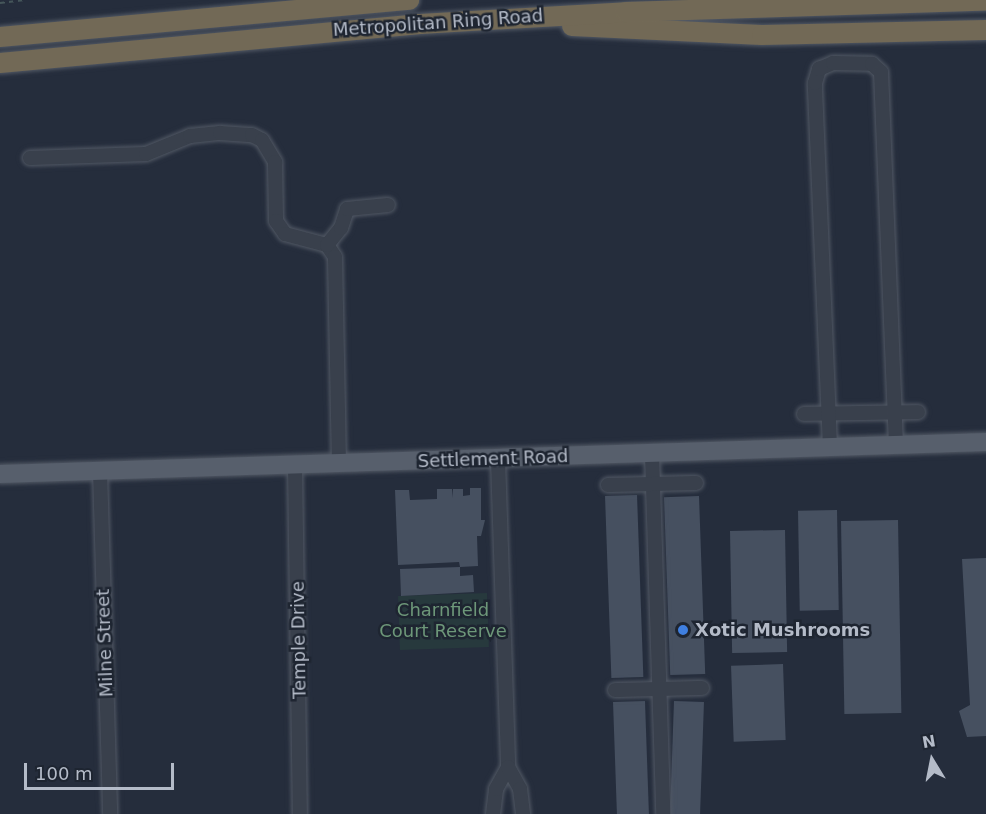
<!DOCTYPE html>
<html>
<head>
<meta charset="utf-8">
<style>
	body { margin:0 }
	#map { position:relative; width:986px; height:814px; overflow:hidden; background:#252d3c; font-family:"DejaVu Sans",sans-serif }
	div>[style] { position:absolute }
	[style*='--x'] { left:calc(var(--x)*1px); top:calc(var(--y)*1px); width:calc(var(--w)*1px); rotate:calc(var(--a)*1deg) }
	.green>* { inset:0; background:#27393d; transform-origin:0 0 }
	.building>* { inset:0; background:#465060; transform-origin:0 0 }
	.path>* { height:1.5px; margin-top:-0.75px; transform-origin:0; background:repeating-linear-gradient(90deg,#45565a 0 4.5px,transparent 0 9px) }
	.roads { filter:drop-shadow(0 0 2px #515864) drop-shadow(0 0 2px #515864) }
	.minor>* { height:14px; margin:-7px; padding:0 7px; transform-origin:7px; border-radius:7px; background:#39404c }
	.major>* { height:18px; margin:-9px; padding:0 9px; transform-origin:9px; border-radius:9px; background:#575f6c }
	.highway>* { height:20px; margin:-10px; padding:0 10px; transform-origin:10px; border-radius:10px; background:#726956 }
	.dots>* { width:16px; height:16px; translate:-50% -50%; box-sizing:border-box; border:3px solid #1e2531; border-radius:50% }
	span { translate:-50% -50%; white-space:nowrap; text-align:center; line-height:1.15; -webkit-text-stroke:5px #1e2531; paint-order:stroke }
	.street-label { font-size:18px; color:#b4bbc8 }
	.park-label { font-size:18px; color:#6d9779 }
	.poi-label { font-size:18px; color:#b4bbc8; font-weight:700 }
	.left { translate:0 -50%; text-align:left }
	.north { position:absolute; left:902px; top:730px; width:60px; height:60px; -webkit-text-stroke:4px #1e2531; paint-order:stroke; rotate:350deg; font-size:16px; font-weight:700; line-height:24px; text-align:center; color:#b4bbc8 }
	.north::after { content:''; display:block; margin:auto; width:21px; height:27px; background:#b4bbc8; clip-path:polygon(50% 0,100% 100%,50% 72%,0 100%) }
	.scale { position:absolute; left:24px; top:763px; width:150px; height:27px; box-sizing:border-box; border:3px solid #b4bbc8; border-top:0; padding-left:8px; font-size:18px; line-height:21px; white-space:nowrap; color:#b4bbc8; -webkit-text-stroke:4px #1e2531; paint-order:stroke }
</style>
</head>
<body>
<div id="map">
	<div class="green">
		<div style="left:487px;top:593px;width:54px;height:89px;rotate:88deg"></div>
	</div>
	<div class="building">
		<div style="clip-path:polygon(470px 488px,481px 488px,481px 520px,485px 520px,481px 536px,477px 536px,478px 566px,460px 567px,459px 562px,398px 565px,395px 490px,409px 490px,410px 500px,437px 499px,437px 489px,452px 489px,452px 498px,453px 489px,463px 489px,463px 496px,470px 495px)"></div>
		<div style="left:637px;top:495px;width:182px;height:32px;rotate:88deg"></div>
		<div style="left:699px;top:496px;width:178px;height:35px;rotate:88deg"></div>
		<div style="left:837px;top:510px;width:100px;height:39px;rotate:89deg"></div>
		<div style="left:898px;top:520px;width:193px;height:57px;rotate:89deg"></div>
		<div style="left:785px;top:530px;width:122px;height:55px;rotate:89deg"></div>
		<div style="clip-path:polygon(986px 558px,986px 736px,967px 737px,959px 711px,970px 705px,962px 559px)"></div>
		<div style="clip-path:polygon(460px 567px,460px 576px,473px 575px,474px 592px,401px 596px,400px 569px)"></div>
		<div style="left:783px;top:664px;width:76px;height:52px;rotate:88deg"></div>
		<div style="left:645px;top:701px;width:113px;height:32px;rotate:88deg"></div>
		<div style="left:674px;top:701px;width:30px;height:113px;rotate:2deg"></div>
	</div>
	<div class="path">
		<div style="--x:0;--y:3;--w:25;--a:-7"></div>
	</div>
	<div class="roads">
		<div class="minor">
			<div style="--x:30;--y:158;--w:116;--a:-2"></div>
			<div style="--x:146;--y:154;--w:48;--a:-22.2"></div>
			<div style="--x:190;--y:136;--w:30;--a:-6"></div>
			<div style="--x:220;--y:133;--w:32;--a:4"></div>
			<div style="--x:252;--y:135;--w:11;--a:27"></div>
			<div style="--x:262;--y:140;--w:26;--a:59"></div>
			<div style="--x:275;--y:162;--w:59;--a:89"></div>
			<div style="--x:276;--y:221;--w:16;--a:55"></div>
			<div style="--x:285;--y:234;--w:43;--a:14.7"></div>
			<div style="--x:327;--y:245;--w:14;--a:56"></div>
			<div style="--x:335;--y:257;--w:207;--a:88.9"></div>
			<div style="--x:327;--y:245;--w:22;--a:-51"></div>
			<div style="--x:341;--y:228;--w:20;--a:-72"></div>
			<div style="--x:347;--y:209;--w:41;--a:-5.6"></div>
			<div style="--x:804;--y:414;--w:114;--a:-1"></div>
			<div style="--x:830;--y:447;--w:364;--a:-92.4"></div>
			<div style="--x:815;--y:83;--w:15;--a:-74"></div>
			<div style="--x:819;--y:69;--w:15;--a:-23"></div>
			<div style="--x:833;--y:63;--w:39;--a:1"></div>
			<div style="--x:872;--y:64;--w:12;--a:42"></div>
			<div style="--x:881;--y:72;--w:373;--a:87.7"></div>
			<div style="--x:652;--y:454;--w:360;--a:88.2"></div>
			<div style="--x:498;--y:460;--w:307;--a:88.1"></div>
			<div style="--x:295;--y:465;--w:349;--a:89.2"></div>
			<div style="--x:100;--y:471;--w:343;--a:88.3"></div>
			<div style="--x:608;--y:485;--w:88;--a:-1.3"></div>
			<div style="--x:615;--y:690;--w:87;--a:-1.3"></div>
			<div style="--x:493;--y:814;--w:25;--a:-83"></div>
			<div style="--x:496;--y:789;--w:25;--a:-61"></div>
			<div style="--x:508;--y:767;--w:25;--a:61"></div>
			<div style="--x:520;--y:789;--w:25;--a:83"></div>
		</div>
		<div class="major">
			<div style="--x:0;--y:474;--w:987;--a:-1.86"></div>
		</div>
		<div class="highway">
			<div style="--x:572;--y:26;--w:190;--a:2.7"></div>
			<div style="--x:762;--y:35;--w:224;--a:-1.3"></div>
			<div style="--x:0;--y:37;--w:411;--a:-5.2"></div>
			<div style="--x:0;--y:63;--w:422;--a:-5.3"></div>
			<div style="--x:420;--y:24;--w:206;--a:-3.3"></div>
			<div style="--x:626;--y:12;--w:360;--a:-1.8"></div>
		</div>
	</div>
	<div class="dots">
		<div style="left:683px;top:630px;background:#3f7fe0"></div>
	</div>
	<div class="street-label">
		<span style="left:438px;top:23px;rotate:-4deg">Metropolitan Ring Road</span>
		<span style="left:493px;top:459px;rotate:-2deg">Settlement Road</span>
		<span style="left:299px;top:640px;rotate:-91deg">Temple Drive</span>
		<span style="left:105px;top:643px;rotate:-92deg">Milne Street</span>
	</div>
	<div class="park-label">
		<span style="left:443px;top:621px">Charnfield<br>Court Reserve</span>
	</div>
	<div class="poi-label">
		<span class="left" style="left:695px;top:630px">Xotic Mushrooms</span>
	</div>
	<div class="north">N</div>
	<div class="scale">100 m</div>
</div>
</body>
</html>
